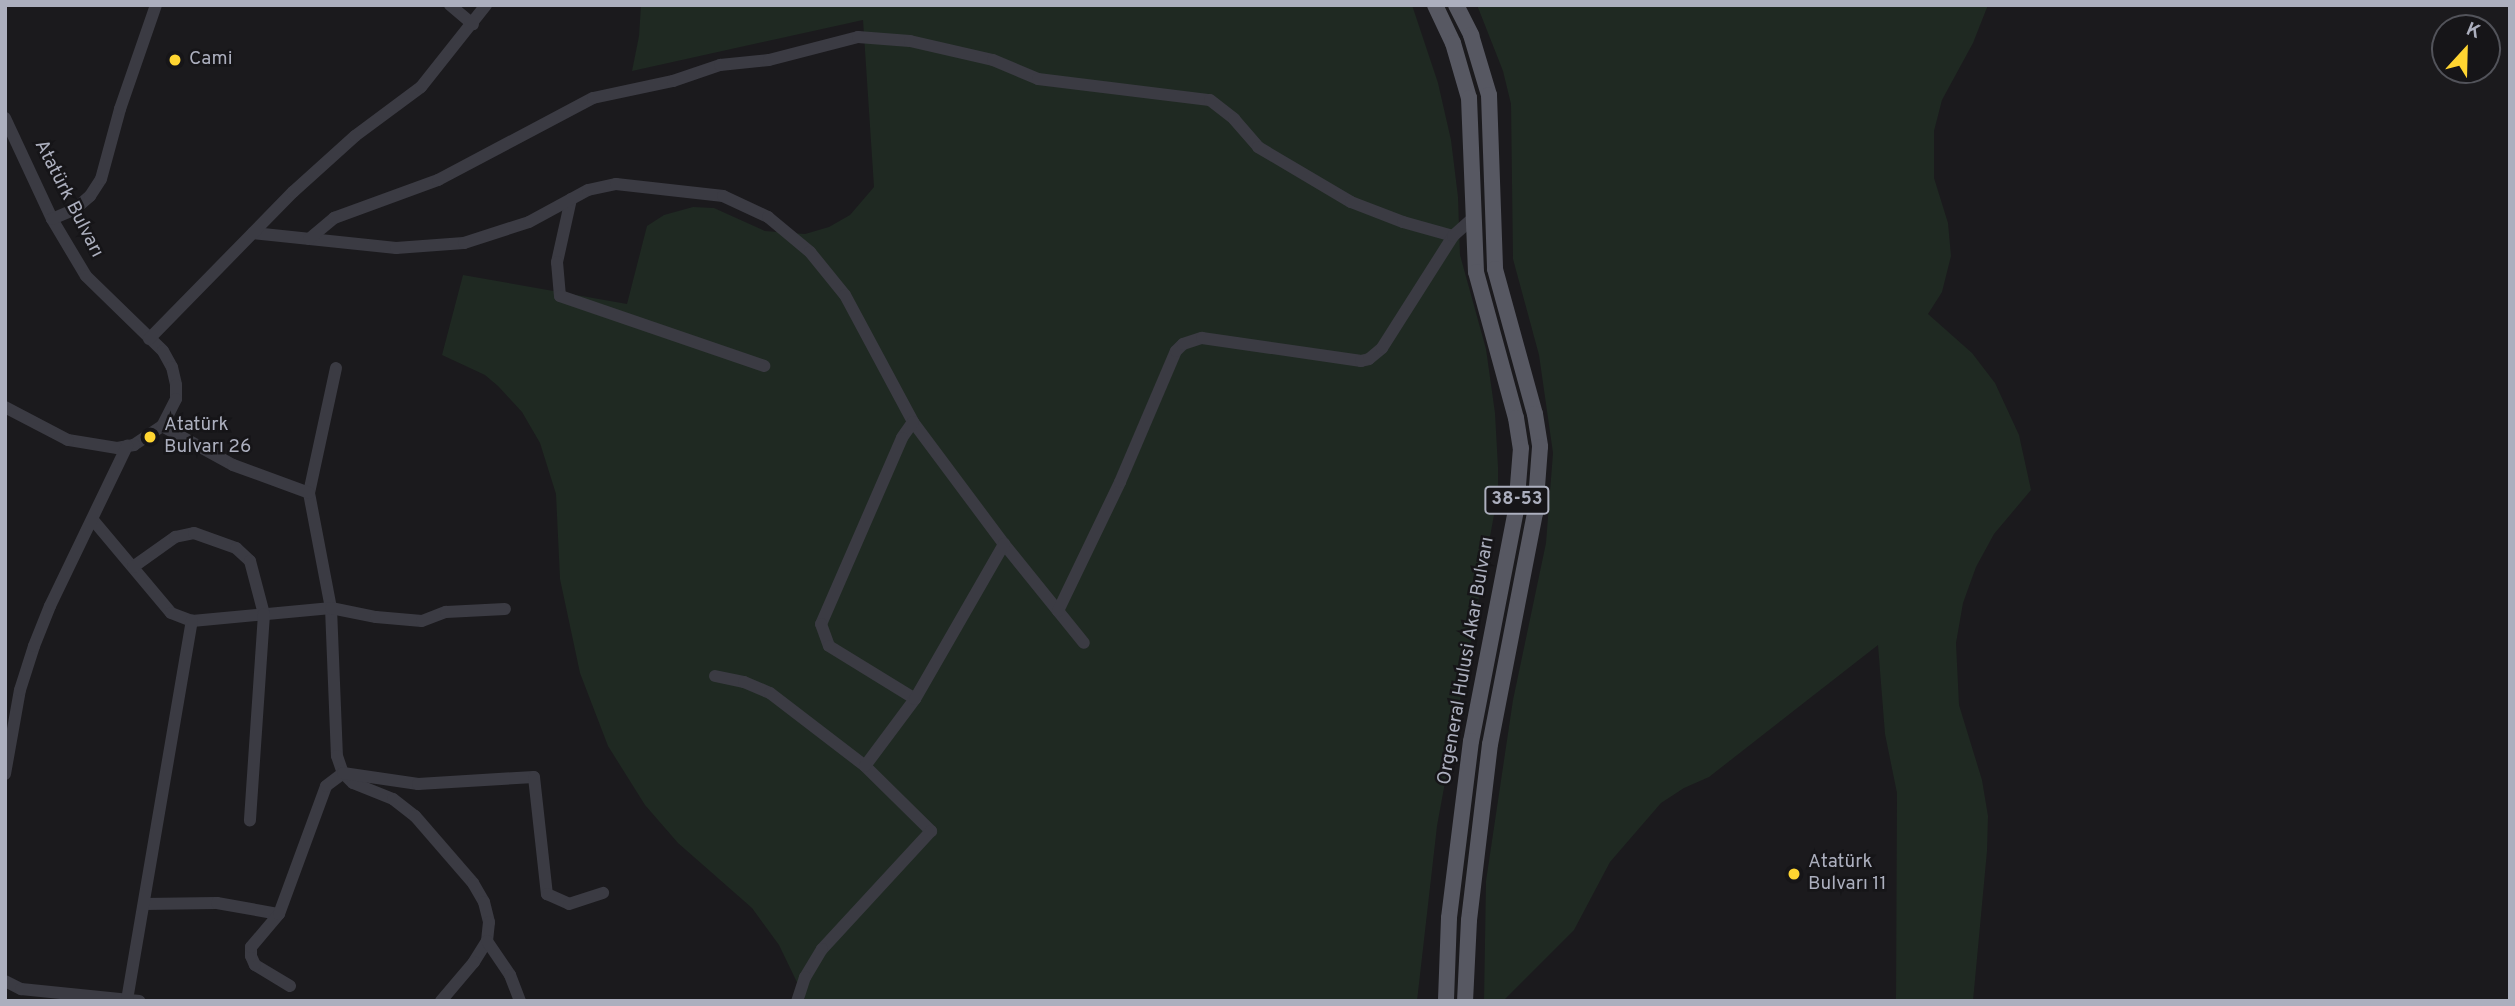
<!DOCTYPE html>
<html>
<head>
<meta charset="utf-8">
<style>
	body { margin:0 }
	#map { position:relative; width:2515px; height:1006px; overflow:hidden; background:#1b1a1d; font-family:Overpass,sans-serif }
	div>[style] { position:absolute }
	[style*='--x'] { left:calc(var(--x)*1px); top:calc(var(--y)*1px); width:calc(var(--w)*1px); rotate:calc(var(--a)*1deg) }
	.green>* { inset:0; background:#1f2922 }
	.minor>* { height:12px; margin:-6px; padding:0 6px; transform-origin:6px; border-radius:6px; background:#3b3b43 }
	.major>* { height:16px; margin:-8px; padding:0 8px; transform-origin:8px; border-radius:8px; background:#575862 }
	.dots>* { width:19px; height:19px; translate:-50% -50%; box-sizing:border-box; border:4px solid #161518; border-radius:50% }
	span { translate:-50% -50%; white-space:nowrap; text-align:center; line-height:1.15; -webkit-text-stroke:5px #161518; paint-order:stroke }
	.shield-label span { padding:2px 5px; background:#161518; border:2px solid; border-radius:5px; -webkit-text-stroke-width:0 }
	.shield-label { font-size:18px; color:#acafbe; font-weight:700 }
	.poi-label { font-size:19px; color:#acafbe }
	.left { translate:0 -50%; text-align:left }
	.street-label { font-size:19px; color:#acafbe }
	.frame { position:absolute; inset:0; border:7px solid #acafbe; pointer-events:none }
	.north { position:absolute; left:2431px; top:14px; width:70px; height:70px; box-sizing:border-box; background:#161518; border:2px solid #52535a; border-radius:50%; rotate:22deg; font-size:19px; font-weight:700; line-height:28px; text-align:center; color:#acafbe }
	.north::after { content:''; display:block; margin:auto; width:24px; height:32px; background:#ffd531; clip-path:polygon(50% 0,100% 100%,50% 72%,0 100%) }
</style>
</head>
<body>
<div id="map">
	<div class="green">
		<div style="clip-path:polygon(641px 5px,1412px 5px,1438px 83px,1451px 140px,1458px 197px,1460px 255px,1486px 349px,1495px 413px,1498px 467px,1498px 493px,1437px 826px,1417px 1001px,806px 1001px,779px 945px,752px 908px,678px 843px,645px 805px,608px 746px,580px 673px,560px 579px,556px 494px,540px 443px,522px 412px,498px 386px,485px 375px,442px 355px,463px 275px,627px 304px,647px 226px,664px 215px,693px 207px,714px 208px,765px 231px,805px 234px,829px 227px,850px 215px,874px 187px,863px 20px,632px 71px,639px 36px)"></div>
		<div style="clip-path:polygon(1477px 5px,1988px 5px,1973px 43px,1942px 100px,1934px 131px,1934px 178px,1948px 223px,1951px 256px,1942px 292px,1928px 314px,1972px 353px,1995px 383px,2019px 435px,2031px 490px,1994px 534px,1976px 567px,1963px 603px,1956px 643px,1959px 705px,1982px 780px,1988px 816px,1987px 851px,1973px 1001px,1896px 1001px,1897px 793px,1885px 734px,1878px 645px,1709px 777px,1684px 788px,1661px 803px,1610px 862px,1574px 930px,1503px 1001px,1484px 1001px,1486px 881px,1513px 700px,1546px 543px,1553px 453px,1539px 355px,1513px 259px,1511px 104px,1503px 71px)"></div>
	</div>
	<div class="minor">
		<div style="--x:450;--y:5;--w:30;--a:40"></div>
		<div style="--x:5;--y:118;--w:111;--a:65"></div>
		<div style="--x:52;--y:219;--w:66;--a:59.2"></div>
		<div style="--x:86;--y:276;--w:107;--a:44.2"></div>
		<div style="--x:163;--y:351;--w:18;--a:61"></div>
		<div style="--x:172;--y:367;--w:18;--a:77"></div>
		<div style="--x:176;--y:385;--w:14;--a:90"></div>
		<div style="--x:176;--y:399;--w:30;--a:117"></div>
		<div style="--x:162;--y:426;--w:34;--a:146"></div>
		<div style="--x:134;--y:445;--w:17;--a:170"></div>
		<div style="--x:117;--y:448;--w:50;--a:-170.7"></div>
		<div style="--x:68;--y:440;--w:71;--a:-152.4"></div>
		<div style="--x:571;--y:199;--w:65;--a:102.5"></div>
		<div style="--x:557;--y:262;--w:34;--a:85"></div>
		<div style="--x:560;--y:296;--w:216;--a:18.9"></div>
		<div style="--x:52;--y:219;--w:25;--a:-23"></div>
		<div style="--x:75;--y:209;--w:20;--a:-41"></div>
		<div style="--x:90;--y:196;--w:20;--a:-57"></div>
		<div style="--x:101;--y:179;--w:73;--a:-74.8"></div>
		<div style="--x:120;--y:109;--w:110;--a:-70.9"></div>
		<div style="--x:253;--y:233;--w:144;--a:6"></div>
		<div style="--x:396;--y:248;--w:68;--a:-4.2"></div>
		<div style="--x:464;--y:243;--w:68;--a:-17.9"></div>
		<div style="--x:529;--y:222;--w:67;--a:-28.5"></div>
		<div style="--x:588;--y:190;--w:29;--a:-12"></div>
		<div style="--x:616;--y:184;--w:108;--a:6.4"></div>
		<div style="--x:723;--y:196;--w:50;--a:25"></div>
		<div style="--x:768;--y:217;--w:55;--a:39.8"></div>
		<div style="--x:810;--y:252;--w:55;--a:50.9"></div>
		<div style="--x:845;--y:295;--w:144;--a:61.8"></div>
		<div style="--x:913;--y:422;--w:152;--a:53.3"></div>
		<div style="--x:1004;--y:544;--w:127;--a:51.1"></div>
		<div style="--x:309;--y:239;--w:33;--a:-40"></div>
		<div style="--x:334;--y:218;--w:111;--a:-20.1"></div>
		<div style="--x:438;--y:180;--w:175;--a:-27.9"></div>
		<div style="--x:593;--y:98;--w:82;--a:-12"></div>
		<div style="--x:673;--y:81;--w:50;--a:-18.8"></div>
		<div style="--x:720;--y:65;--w:49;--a:-5.8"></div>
		<div style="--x:769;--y:60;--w:92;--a:-14.5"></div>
		<div style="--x:858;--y:37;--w:52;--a:4.4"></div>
		<div style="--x:910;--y:41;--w:85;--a:12.9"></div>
		<div style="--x:993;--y:60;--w:49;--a:22.9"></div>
		<div style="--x:1038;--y:79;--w:173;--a:7"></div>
		<div style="--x:1210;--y:100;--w:31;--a:38"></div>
		<div style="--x:1234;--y:119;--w:37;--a:49"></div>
		<div style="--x:1258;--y:147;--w:108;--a:30.6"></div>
		<div style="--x:1351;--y:202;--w:56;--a:21"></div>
		<div style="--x:1403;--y:222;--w:52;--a:15.6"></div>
		<div style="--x:149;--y:339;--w:206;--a:-45.6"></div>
		<div style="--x:293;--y:192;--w:84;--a:-42.1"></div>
		<div style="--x:355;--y:136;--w:82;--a:-36.6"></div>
		<div style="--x:421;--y:87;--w:105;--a:-51.6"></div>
		<div style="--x:336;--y:368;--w:128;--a:102.2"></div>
		<div style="--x:309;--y:493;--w:117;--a:79.2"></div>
		<div style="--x:331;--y:608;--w:148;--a:87.7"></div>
		<div style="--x:337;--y:756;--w:18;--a:71"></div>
		<div style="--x:343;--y:773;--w:14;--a:45"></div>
		<div style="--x:353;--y:783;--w:43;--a:21.8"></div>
		<div style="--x:393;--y:799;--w:28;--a:38"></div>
		<div style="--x:415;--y:816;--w:89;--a:49.1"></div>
		<div style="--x:473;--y:883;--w:22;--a:60"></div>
		<div style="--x:484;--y:902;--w:21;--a:76"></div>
		<div style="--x:489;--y:922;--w:19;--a:96"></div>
		<div style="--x:487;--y:941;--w:25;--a:122"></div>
		<div style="--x:474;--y:962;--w:51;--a:130.2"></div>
		<div style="--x:913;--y:422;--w:19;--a:125"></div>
		<div style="--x:902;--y:438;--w:203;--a:113.5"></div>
		<div style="--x:821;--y:624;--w:23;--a:70"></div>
		<div style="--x:829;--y:646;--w:101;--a:31.6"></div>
		<div style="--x:162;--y:426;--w:81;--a:28.8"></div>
		<div style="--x:233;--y:465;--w:81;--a:20.2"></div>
		<div style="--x:93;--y:520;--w:121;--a:50"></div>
		<div style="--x:171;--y:613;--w:22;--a:21"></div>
		<div style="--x:192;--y:621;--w:140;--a:-5.3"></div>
		<div style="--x:331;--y:608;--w:46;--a:11.3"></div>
		<div style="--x:376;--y:617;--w:46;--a:5"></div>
		<div style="--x:422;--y:621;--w:26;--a:-21"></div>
		<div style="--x:446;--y:612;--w:59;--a:-2.9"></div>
		<div style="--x:133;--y:567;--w:52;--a:-35.5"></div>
		<div style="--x:175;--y:537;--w:19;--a:-12"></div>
		<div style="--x:194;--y:533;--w:45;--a:19.7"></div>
		<div style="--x:236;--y:548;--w:19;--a:43"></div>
		<div style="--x:250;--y:561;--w:55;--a:75.2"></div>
		<div style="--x:264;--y:614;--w:207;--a:93.9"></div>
		<div style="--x:1058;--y:611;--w:143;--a:-64.3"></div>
		<div style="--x:1120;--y:482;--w:142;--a:-66.9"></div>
		<div style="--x:1176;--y:351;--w:10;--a:-45"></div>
		<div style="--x:1183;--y:344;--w:20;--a:-18"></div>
		<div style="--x:1202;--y:338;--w:161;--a:8.2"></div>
		<div style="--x:1361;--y:361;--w:8;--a:-14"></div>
		<div style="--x:1369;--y:359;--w:17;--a:-40"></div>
		<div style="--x:1382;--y:348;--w:133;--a:-57.6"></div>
		<div style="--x:1453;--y:236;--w:27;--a:-42"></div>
		<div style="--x:715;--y:676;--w:30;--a:12"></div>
		<div style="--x:744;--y:682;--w:28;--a:23"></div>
		<div style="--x:770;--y:693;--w:120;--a:37.5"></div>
		<div style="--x:865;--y:766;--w:93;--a:44.6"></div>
		<div style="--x:931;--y:831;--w:161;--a:132.7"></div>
		<div style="--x:822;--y:949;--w:33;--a:121"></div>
		<div style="--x:805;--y:977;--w:25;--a:108"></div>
		<div style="--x:865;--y:766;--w:84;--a:-53.3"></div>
		<div style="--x:915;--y:699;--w:179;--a:-60.1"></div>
		<div style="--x:5;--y:774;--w:85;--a:-79.9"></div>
		<div style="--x:20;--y:690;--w:46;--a:-72.3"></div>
		<div style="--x:34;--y:646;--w:43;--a:-68.2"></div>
		<div style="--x:50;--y:606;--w:178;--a:-64.3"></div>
		<div style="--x:144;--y:904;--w:73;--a:-0.8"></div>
		<div style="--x:217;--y:903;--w:63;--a:10.1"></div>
		<div style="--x:487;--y:941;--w:41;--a:55.9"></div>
		<div style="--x:510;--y:975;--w:28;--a:69"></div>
		<div style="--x:5;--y:981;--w:18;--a:27"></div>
		<div style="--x:21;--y:989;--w:119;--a:5.8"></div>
		<div style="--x:290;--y:986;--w:41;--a:-149"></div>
		<div style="--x:255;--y:965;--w:10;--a:-114"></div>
		<div style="--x:251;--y:956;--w:9;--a:-90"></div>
		<div style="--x:251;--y:947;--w:43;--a:-49.7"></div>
		<div style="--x:279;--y:914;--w:136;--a:-69.8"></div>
		<div style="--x:326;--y:786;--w:21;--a:-37"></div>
		<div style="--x:343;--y:773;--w:76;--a:8.3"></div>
		<div style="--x:418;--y:784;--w:116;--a:-3.5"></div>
		<div style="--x:534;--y:777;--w:118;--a:83.7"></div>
		<div style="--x:547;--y:894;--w:24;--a:24"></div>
		<div style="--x:569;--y:904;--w:36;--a:-18"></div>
		<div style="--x:127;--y:1000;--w:385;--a:-80.3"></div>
	</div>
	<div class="major">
		<div style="--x:1435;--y:5;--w:42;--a:64.7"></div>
		<div style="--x:1453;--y:43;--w:57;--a:73.8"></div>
		<div style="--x:1469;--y:98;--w:174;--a:87.7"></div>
		<div style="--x:1476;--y:272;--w:151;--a:74.7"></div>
		<div style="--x:1516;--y:418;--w:30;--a:81"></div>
		<div style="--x:1521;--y:448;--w:62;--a:94.6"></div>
		<div style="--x:1516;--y:510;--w:235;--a:101"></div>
		<div style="--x:1471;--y:741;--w:178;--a:97.1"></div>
		<div style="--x:1449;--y:918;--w:83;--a:92.1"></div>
		<div style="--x:1456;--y:5;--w:34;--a:63"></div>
		<div style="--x:1471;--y:35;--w:63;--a:73.3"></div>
		<div style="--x:1489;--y:95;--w:174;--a:88"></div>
		<div style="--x:1495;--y:269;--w:150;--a:74.6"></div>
		<div style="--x:1535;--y:414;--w:33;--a:81"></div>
		<div style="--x:1540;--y:447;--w:66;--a:94.3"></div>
		<div style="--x:1535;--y:513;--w:235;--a:101"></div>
		<div style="--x:1490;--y:744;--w:177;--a:96.8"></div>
		<div style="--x:1469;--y:920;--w:81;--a:92.8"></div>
	</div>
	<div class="dots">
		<div style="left:175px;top:60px;background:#ffd531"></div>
		<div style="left:150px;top:437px;background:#ffd531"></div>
		<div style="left:1794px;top:874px;background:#ffd531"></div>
	</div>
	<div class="shield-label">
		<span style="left:1517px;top:500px">38-53</span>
	</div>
	<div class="poi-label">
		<span class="left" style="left:189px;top:60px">Cami</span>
		<span class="left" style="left:164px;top:437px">Atatürk<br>Bulvarı 26</span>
		<span class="left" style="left:1808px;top:874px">Atatürk<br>Bulvarı 11</span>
	</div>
	<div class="street-label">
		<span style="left:68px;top:199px;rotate:63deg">Atatürk Bulvarı</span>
		<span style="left:1467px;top:661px;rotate:-80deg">Orgeneral Hulusi Akar Bulvarı</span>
	</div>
	<div class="frame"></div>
	<div class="north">K</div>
</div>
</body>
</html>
